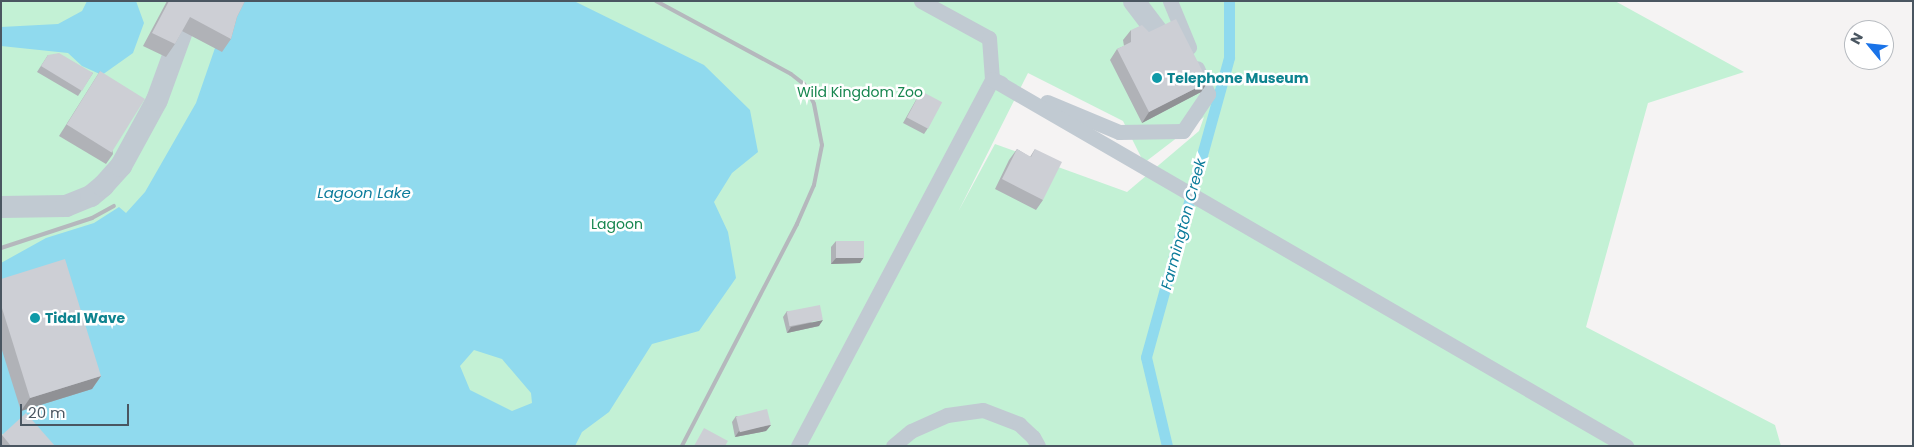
<!DOCTYPE html>
<html>
<head>
<meta charset="utf-8">
<style>
	body { margin:0 }
	#map { position:relative; width:1914px; height:447px; overflow:hidden; background:#f5f3f3; font-family:Poppins,sans-serif }
	div>[style] { position:absolute }
	[style*='--x'] { left:calc(var(--x)*1px); top:calc(var(--y)*1px); width:calc(var(--w)*1px); rotate:calc(var(--a)*1deg) }
	.green>* { inset:0; background:#c3f1d5 }
	.water>* { inset:0; background:#90daee }
	.stream>* { height:11px; margin:-5.5px; padding:0 5.5px; transform-origin:5.5px; border-radius:5.5px; background:#90daee }
	.service>* { height:15px; margin:-7.5px; padding:0 7.5px; transform-origin:7.5px; border-radius:7.5px; background:#c1cad2 }
	.pedestrian>* { height:22px; margin:-11px; padding:0 11px; transform-origin:11px; border-radius:11px; background:#c1cad2 }
	.rail>* { height:4px; margin:-2px; padding:0 2px; transform-origin:2px; border-radius:2px; background:#b5b8bd }
	.wall>* { inset:0; background:#b0b2b7 }
	.shaded-wall>* { inset:0; background:#909195 }
	.building>* { inset:0; background:#cdcfd5; transform-origin:0 0 }
	.dots>* { width:14px; height:14px; translate:-50% -50%; box-sizing:border-box; border:2px solid #fff; border-radius:50% }
	span { translate:-50% -50%; white-space:nowrap; text-align:center; line-height:1.15; -webkit-text-stroke:5px #fff; paint-order:stroke }
	.culture-label { font-size:14px; color:#0d838f; font-weight:700 }
	.left { translate:0 -50%; text-align:left }
	.park-label { font-size:14px; color:#17864f }
	.water-label { font-size:15px; color:#0c7c9b; font-style:italic }
	.frame { position:absolute; inset:0; border:2px solid #4a5661; pointer-events:none }
	.north { position:absolute; left:1844px; top:20px; width:50px; height:50px; box-sizing:border-box; background:#fff; border:1px solid #b7bbc0; border-radius:50%; rotate:298deg; font-size:14px; font-weight:700; line-height:20px; text-align:center; color:#4a5661 }
	.north::after { content:''; display:block; margin:auto; width:18px; height:22px; background:#1a73e8; clip-path:polygon(50% 0,100% 100%,50% 72%,0 100%) }
	.scale { position:absolute; left:20px; top:404px; width:109px; height:22px; box-sizing:border-box; border:2px solid #4a5661; border-top:0; padding-left:6px; font-size:15px; line-height:18px; white-space:nowrap; color:#4a5661; -webkit-text-stroke:4px #fff; paint-order:stroke }
</style>
</head>
<body>
<div id="map">
	<div class="green">
		<div style="clip-path:polygon(evenodd,1px 1px,1615px 1px,1744px 72px,1648px 103px,1586px 327px,1775px 425px,1781px 446px,1px 446px,1px 1px,1028px 73px,1123px 121px,1144px 163px,1204px 117px,1199px 131px,1127px 192px,995px 144px,958px 212px,1028px 73px)"></div>
	</div>
	<div class="water">
		<div style="clip-path:polygon(87px 1px,136px 1px,144px 23px,133px 53px,102px 75px,82px 66px,68px 53px,1px 46px,1px 27px,58px 24px,82px 11px)"></div>
		<div style="clip-path:polygon(evenodd,243px 1px,574px 1px,704px 65px,750px 110px,758px 152px,732px 173px,714px 202px,728px 232px,736px 278px,699px 331px,652px 344px,609px 412px,582px 432px,575px 446px,39px 446px,5px 436px,1px 433px,1px 263px,46px 238px,94px 223px,119px 207px,126px 213px,145px 192px,196px 103px,215px 48px,243px 1px,474px 350px,502px 359px,531px 393px,532px 403px,512px 411px,470px 390px,460px 366px,474px 350px)"></div>
	</div>
	<div class="stream">
		<div style="--x:1167;--y:446;--w:91;--a:-103.3"></div>
		<div style="--x:1146;--y:357;--w:311;--a:-74.5"></div>
		<div style="--x:1229;--y:57;--w:56;--a:-90"></div>
	</div>
	<div class="service">
		<div style="--x:921;--y:1;--w:77;--a:28.6"></div>
		<div style="--x:989;--y:38;--w:41;--a:85.8"></div>
		<div style="--x:992;--y:79;--w:10;--a:24"></div>
		<div style="--x:1170;--y:1;--w:50;--a:67.6"></div>
		<div style="--x:1047;--y:102;--w:78;--a:22.6"></div>
		<div style="--x:1119;--y:132;--w:64;--a:-0.9"></div>
		<div style="--x:1183;--y:131;--w:45;--a:-56"></div>
		<div style="--x:1208;--y:94;--w:28;--a:-113"></div>
		<div style="--x:798;--y:446;--w:415;--a:-62.1"></div>
		<div style="--x:992;--y:79;--w:733;--a:30.07"></div>
		<div style="--x:893;--y:446;--w:23;--a:-40"></div>
		<div style="--x:911;--y:431;--w:39;--a:-24"></div>
		<div style="--x:947;--y:415;--w:36;--a:-8"></div>
		<div style="--x:983;--y:410;--w:39;--a:21"></div>
		<div style="--x:1019;--y:424;--w:19;--a:43"></div>
		<div style="--x:1033;--y:437;--w:10;--a:61"></div>
	</div>
	<div class="pedestrian">
		<div style="--x:1134;--y:1;--w:41;--a:52.9"></div>
		<div style="--x:1;--y:207;--w:65;--a:-0.9"></div>
		<div style="--x:66;--y:206;--w:27;--a:-22"></div>
		<div style="--x:91;--y:196;--w:16;--a:-40"></div>
		<div style="--x:103;--y:186;--w:27;--a:-48"></div>
		<div style="--x:121;--y:166;--w:75;--a:-61.4"></div>
		<div style="--x:157;--y:100;--w:105;--a:-70"></div>
	</div>
	<div class="rail">
		<div style="--x:656;--y:1;--w:153;--a:28.4"></div>
		<div style="--x:791;--y:74;--w:16;--a:38"></div>
		<div style="--x:804;--y:84;--w:22;--a:63"></div>
		<div style="--x:814;--y:104;--w:42;--a:79"></div>
		<div style="--x:822;--y:145;--w:41;--a:101.3"></div>
		<div style="--x:814;--y:185;--w:43;--a:113.6"></div>
		<div style="--x:797;--y:224;--w:250;--a:117.4"></div>
		<div style="--x:1;--y:248;--w:96;--a:-18.2"></div>
		<div style="--x:92;--y:218;--w:25;--a:-29"></div>
	</div>
	<div class="wall">
		<div style="clip-path:polygon(167px 1px,245px 1px,237px 17px,231px 39px,222px 52px,182px 31px,175px 44px,166px 57px,143px 46px)"></div>
		<div style="clip-path:polygon(1131px 30px,1149px 32px,1208px 82px,1201px 92px,1142px 123px,1110px 60px,1117px 49px,1124px 46px,1123px 40px)"></div>
		<div style="clip-path:polygon(48px 55px,93px 73px,78px 96px,37px 72px)"></div>
		<div style="clip-path:polygon(100px 71px,113px 154px,106px 164px,59px 136px)"></div>
		<div style="clip-path:polygon(921px 91px,928px 128px,924px 134px,903px 123px)"></div>
		<div style="clip-path:polygon(1017px 149px,1030px 157px,1035px 149px,1043px 200px,1036px 210px,995px 189px,1009px 160px)"></div>
		<div style="clip-path:polygon(836px 241px,864px 257px,860px 263px,831px 264px,831px 247px)"></div>
		<div style="clip-path:polygon(1px 279px,101px 376px,92px 389px,21px 411px,1px 347px)"></div>
		<div style="clip-path:polygon(787px 311px,819px 326px,787px 333px,783px 317px)"></div>
		<div style="clip-path:polygon(736px 416px,771px 425px,766px 431px,735px 437px,732px 422px)"></div>
		<div style="clip-path:polygon(2px 435px,55px 446px,1px 446px)"></div>
	</div>
	<div class="shaded-wall">
		<div style="clip-path:polygon(1208px 82px,1201px 92px,1142px 123px,1149px 112px)"></div>
		<div style="clip-path:polygon(864px 257px,860px 263px,831px 264px,836px 258px)"></div>
		<div style="clip-path:polygon(823px 320px,819px 326px,787px 333px,791px 327px)"></div>
		<div style="clip-path:polygon(101px 376px,92px 389px,21px 411px,30px 398px)"></div>
		<div style="clip-path:polygon(771px 425px,766px 431px,735px 437px,739px 431px)"></div>
	</div>
	<div class="building">
		<div style="clip-path:polygon(169px 1px,245px 1px,237px 17px,231px 39px,190px 17px,175px 44px,152px 33px)"></div>
		<div style="clip-path:polygon(1176px 19px,1208px 82px,1149px 112px,1117px 49px,1131px 42px,1131px 30px,1142px 25px,1149px 32px)"></div>
		<div style="clip-path:polygon(59px 53px,93px 73px,82px 91px,41px 66px,48px 55px)"></div>
		<div style="left:100px;top:71px;width:53px;height:63px;rotate:32deg"></div>
		<div style="left:921px;top:91px;width:24px;height:30px;rotate:28deg"></div>
		<div style="clip-path:polygon(1017px 149px,1031px 157px,1035px 149px,1062px 162px,1043px 200px,1002px 179px)"></div>
		<div style="left:836px;top:241px;width:28px;height:17px"></div>
		<div style="clip-path:polygon(65px 259px,101px 376px,30px 398px,1px 305px,1px 279px)"></div>
		<div style="left:820px;top:305px;width:15px;height:34px;rotate:79deg"></div>
		<div style="left:767px;top:409px;width:16px;height:32px;rotate:76deg"></div>
		<div style="clip-path:polygon(26px 413px,55px 446px,11px 446px,2px 435px)"></div>
		<div style="clip-path:polygon(704px 428px,728px 441px,725px 446px,694px 446px)"></div>
	</div>
	<div class="dots">
		<div style="left:1157px;top:78px;background:#0f9aa8"></div>
		<div style="left:35px;top:318px;background:#0f9aa8"></div>
	</div>
	<div class="culture-label">
		<span class="left" style="left:1167px;top:78px">Telephone Museum</span>
		<span class="left" style="left:45px;top:318px">Tidal Wave</span>
	</div>
	<div class="park-label">
		<span style="left:860px;top:92px">Wild Kingdom Zoo</span>
		<span style="left:617px;top:224px">Lagoon</span>
	</div>
	<div class="water-label">
		<span style="left:364px;top:193px">Lagoon Lake</span>
		<span style="left:1183px;top:224px;rotate:-75deg">Farmington Creek</span>
	</div>
	<div class="frame"></div>
	<div class="north">N</div>
	<div class="scale">20 m</div>
</div>
</body>
</html>
